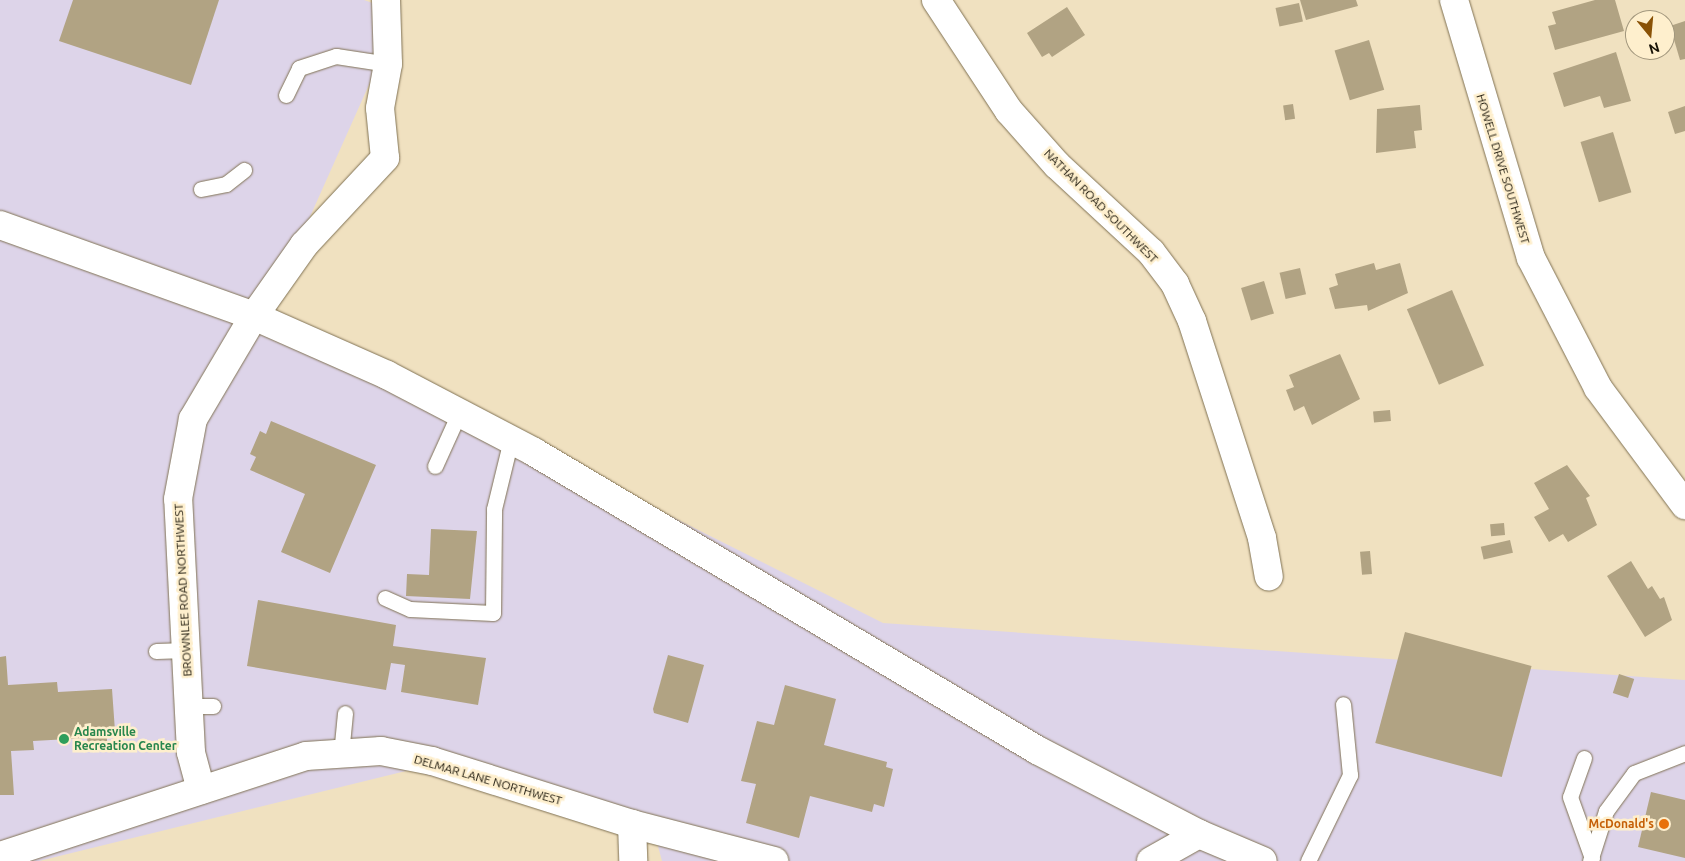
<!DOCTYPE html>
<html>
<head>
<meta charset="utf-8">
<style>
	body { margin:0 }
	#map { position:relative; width:1685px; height:861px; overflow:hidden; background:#f0e1c0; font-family:Ubuntu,sans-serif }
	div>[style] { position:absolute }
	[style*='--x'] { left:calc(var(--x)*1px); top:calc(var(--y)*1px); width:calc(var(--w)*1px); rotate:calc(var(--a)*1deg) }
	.commercial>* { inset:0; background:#ddd4e9 }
	.building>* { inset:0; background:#b1a383; transform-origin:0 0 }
	.roads { filter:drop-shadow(0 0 1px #807254) drop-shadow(0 0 1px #807254) }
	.service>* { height:15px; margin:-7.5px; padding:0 7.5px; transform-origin:7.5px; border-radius:7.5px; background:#fff }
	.minor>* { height:28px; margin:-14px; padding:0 14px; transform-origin:14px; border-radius:14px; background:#fff }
	.tertiary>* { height:28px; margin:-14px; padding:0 14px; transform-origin:14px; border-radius:14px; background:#fff }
	.secondary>* { height:28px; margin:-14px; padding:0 14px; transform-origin:14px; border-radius:14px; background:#fff }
	.dots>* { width:14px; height:14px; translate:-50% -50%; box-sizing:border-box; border:2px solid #feefcd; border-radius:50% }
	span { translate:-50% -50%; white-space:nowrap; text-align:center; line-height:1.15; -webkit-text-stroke:5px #feefcd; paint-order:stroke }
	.street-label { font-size:12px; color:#171206 }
	.leisure-label { font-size:12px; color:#27864d; font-weight:700 }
	.left { translate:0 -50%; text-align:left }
	.food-label { font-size:12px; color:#c56008; font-weight:700 }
	.right { translate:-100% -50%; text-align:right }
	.north { position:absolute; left:1625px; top:10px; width:50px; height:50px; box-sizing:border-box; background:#feefcd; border:1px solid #a2977d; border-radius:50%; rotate:163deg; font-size:14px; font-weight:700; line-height:20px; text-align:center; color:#171206 }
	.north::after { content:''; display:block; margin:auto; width:18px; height:22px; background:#8a5206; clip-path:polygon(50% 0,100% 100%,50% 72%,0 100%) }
</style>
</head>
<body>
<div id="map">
	<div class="commercial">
		<div style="clip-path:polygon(0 0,364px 0,401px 13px,267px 313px,883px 623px,1685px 680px,1685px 861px,662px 861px,656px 839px,410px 770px,39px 861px,0 861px)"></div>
	</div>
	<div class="building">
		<div style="clip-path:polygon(73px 0,219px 0,191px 85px,59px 41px)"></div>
		<div style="clip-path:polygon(1300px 0,1356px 0,1358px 6px,1306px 20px)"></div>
		<div style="clip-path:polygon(1595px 0,1615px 0,1624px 31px,1555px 50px,1548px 26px,1556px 24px,1552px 12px)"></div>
		<div style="left:1299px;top:3px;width:19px;height:24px;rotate:78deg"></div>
		<div style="clip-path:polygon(1067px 7px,1085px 35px,1052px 57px,1049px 53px,1042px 57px,1027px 33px)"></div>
		<div style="clip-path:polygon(1685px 21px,1685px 59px,1680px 60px,1670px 26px)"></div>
		<div style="left:1369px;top:40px;width:52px;height:36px;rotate:73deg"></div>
		<div style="clip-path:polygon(1616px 52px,1631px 101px,1604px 108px,1600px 96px,1564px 107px,1553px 73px)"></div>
		<div style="left:1293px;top:104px;width:15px;height:10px;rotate:82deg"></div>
		<div style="clip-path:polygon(1420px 105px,1422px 130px,1414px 131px,1416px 148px,1376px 153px,1377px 109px)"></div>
		<div style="clip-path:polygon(1685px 106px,1685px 131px,1675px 134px,1668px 112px)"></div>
		<div style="left:1613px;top:132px;width:63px;height:34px;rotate:73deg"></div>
		<div style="clip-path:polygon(1374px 263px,1376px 270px,1400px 263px,1408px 293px,1368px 311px,1367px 305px,1335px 309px,1329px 288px,1338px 285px,1335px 274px)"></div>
		<div style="left:1300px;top:268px;width:27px;height:21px;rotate:77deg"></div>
		<div style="left:1264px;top:281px;width:34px;height:24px;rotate:73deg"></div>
		<div style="left:1452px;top:290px;width:82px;height:49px;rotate:67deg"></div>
		<div style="clip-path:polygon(1340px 354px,1360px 399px,1312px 425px,1304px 406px,1294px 411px,1286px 390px,1294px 387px,1289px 375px)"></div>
		<div style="left:1390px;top:410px;width:11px;height:17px;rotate:85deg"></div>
		<div style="clip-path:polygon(271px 421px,376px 465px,330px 573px,281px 552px,305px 494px,250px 470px,256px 457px,250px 454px,260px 431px,266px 434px)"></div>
		<div style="clip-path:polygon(1567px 465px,1590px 496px,1586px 498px,1597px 525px,1568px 542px,1563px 534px,1549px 542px,1534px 517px,1549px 509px,1534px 483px)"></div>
		<div style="left:1504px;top:523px;width:12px;height:14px;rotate:85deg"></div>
		<div style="clip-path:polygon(431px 529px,477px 531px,470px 599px,406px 596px,407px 574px,429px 575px)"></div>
		<div style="left:1510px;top:540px;width:13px;height:30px;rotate:77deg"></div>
		<div style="left:1370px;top:551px;width:23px;height:10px;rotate:85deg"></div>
		<div style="clip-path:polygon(1631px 561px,1648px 589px,1652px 586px,1660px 599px,1664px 597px,1672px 620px,1645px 637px,1607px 576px)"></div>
		<div style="clip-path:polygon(258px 600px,396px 625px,393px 646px,486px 658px,478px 705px,401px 692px,405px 665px,391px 663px,386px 690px,247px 666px)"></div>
		<div style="left:1405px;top:632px;width:131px;height:115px;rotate:15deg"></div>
		<div style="clip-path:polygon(668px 655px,704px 665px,688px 723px,654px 713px,653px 709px)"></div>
		<div style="clip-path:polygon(6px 656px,8px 685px,57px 682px,58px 692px,112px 689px,115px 731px,107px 731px,107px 747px,88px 748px,87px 738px,33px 741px,34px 750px,11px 751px,14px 795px,0 795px,0 657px)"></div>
		<div style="left:1619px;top:674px;width:16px;height:20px;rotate:18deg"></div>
		<div style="clip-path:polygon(785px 685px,836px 699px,824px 745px,887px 762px,886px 767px,893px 769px,884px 807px,874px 804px,872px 812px,810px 796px,799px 838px,746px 823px,756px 784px,741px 781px,757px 721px,774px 725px)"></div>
		<div style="clip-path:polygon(1651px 792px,1685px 800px,1685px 858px,1638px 847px)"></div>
	</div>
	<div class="roads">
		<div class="service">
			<div style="--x:286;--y:95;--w:30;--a:-64"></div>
			<div style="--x:299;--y:68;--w:39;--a:-18"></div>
			<div style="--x:336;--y:56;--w:53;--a:8.7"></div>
			<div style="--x:201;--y:189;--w:25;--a:-11"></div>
			<div style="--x:226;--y:184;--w:23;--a:-38"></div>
			<div style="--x:435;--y:466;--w:58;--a:-65.6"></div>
			<div style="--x:385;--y:598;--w:27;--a:24"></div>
			<div style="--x:410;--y:609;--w:83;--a:2.8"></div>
			<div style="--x:493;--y:613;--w:104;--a:-89.4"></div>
			<div style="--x:494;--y:509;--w:72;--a:-76.3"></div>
			<div style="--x:156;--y:651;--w:30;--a:-2"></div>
			<div style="--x:189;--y:706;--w:24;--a:0"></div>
			<div style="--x:341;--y:754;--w:41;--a:-84.4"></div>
			<div style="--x:1584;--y:758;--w:41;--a:109.7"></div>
			<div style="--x:1570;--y:797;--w:65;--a:70.2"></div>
			<div style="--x:1308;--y:861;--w:96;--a:-64"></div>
			<div style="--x:1350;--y:775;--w:71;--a:-95.6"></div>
			<div style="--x:1590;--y:861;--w:52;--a:-72.3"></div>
			<div style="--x:1606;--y:811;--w:47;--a:-53.6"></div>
			<div style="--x:1634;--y:773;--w:55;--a:-21.4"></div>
		</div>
		<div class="minor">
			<div style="--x:936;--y:0;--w:133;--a:56.7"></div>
			<div style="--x:1009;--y:111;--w:72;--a:48.4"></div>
			<div style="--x:1057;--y:165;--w:128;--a:42.8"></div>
			<div style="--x:1151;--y:252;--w:40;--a:53"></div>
			<div style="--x:1175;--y:284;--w:41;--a:65.3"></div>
			<div style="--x:1192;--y:321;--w:228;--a:72.1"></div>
			<div style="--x:1262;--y:538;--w:39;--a:80"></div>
			<div style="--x:1454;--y:0;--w:269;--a:73.4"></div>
			<div style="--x:1531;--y:258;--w:146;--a:62.7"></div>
			<div style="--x:1598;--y:388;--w:146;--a:53.4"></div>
			<div style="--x:254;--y:316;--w:87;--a:-54.8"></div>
			<div style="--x:304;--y:245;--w:119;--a:-47"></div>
			<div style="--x:385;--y:158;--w:50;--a:-95.7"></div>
			<div style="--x:380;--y:108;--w:45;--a:-79.7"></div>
			<div style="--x:388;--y:64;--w:64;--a:-91.8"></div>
			<div style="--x:632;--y:824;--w:37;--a:88"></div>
		</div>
		<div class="tertiary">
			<div style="--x:201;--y:790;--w:39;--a:-105"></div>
			<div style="--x:191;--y:752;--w:253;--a:-92.9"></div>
			<div style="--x:178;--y:499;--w:81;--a:-79.4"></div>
			<div style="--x:193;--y:419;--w:120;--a:-59.4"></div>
			<div style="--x:0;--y:856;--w:322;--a:-18.1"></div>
			<div style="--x:306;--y:756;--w:75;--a:-3.8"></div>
			<div style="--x:381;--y:751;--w:52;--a:11.1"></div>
			<div style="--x:432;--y:761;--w:210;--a:17.5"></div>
			<div style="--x:632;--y:824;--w:147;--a:14.6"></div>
			<div style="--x:1151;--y:861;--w:55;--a:-29.4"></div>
		</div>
		<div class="secondary">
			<div style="--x:0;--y:225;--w:270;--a:19.7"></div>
			<div style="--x:254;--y:316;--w:145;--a:23.9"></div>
			<div style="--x:387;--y:375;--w:166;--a:27.6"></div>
			<div style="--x:534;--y:452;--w:585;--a:30.64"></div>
			<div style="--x:1037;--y:750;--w:182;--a:27.4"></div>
			<div style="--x:1199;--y:834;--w:69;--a:22.9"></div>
		</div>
	</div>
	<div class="dots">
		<div style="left:64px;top:739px;background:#2e9e5b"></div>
		<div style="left:1664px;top:824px;background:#e8710a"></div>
	</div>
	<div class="street-label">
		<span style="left:1503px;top:169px;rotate:73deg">HOWELL DRIVE SOUTHWEST</span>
		<span style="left:1101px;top:206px;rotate:45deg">NATHAN ROAD SOUTHWEST</span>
		<span style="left:183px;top:590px;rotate:-93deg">BROWNLEE ROAD NORTHWEST</span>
		<span style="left:488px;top:780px;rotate:16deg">DELMAR LANE NORTHWEST</span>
	</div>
	<div class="leisure-label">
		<span class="left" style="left:74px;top:739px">Adamsville<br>Recreation Center</span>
	</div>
	<div class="food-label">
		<span class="right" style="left:1654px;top:824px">McDonald's</span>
	</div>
	<div class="north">N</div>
</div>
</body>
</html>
